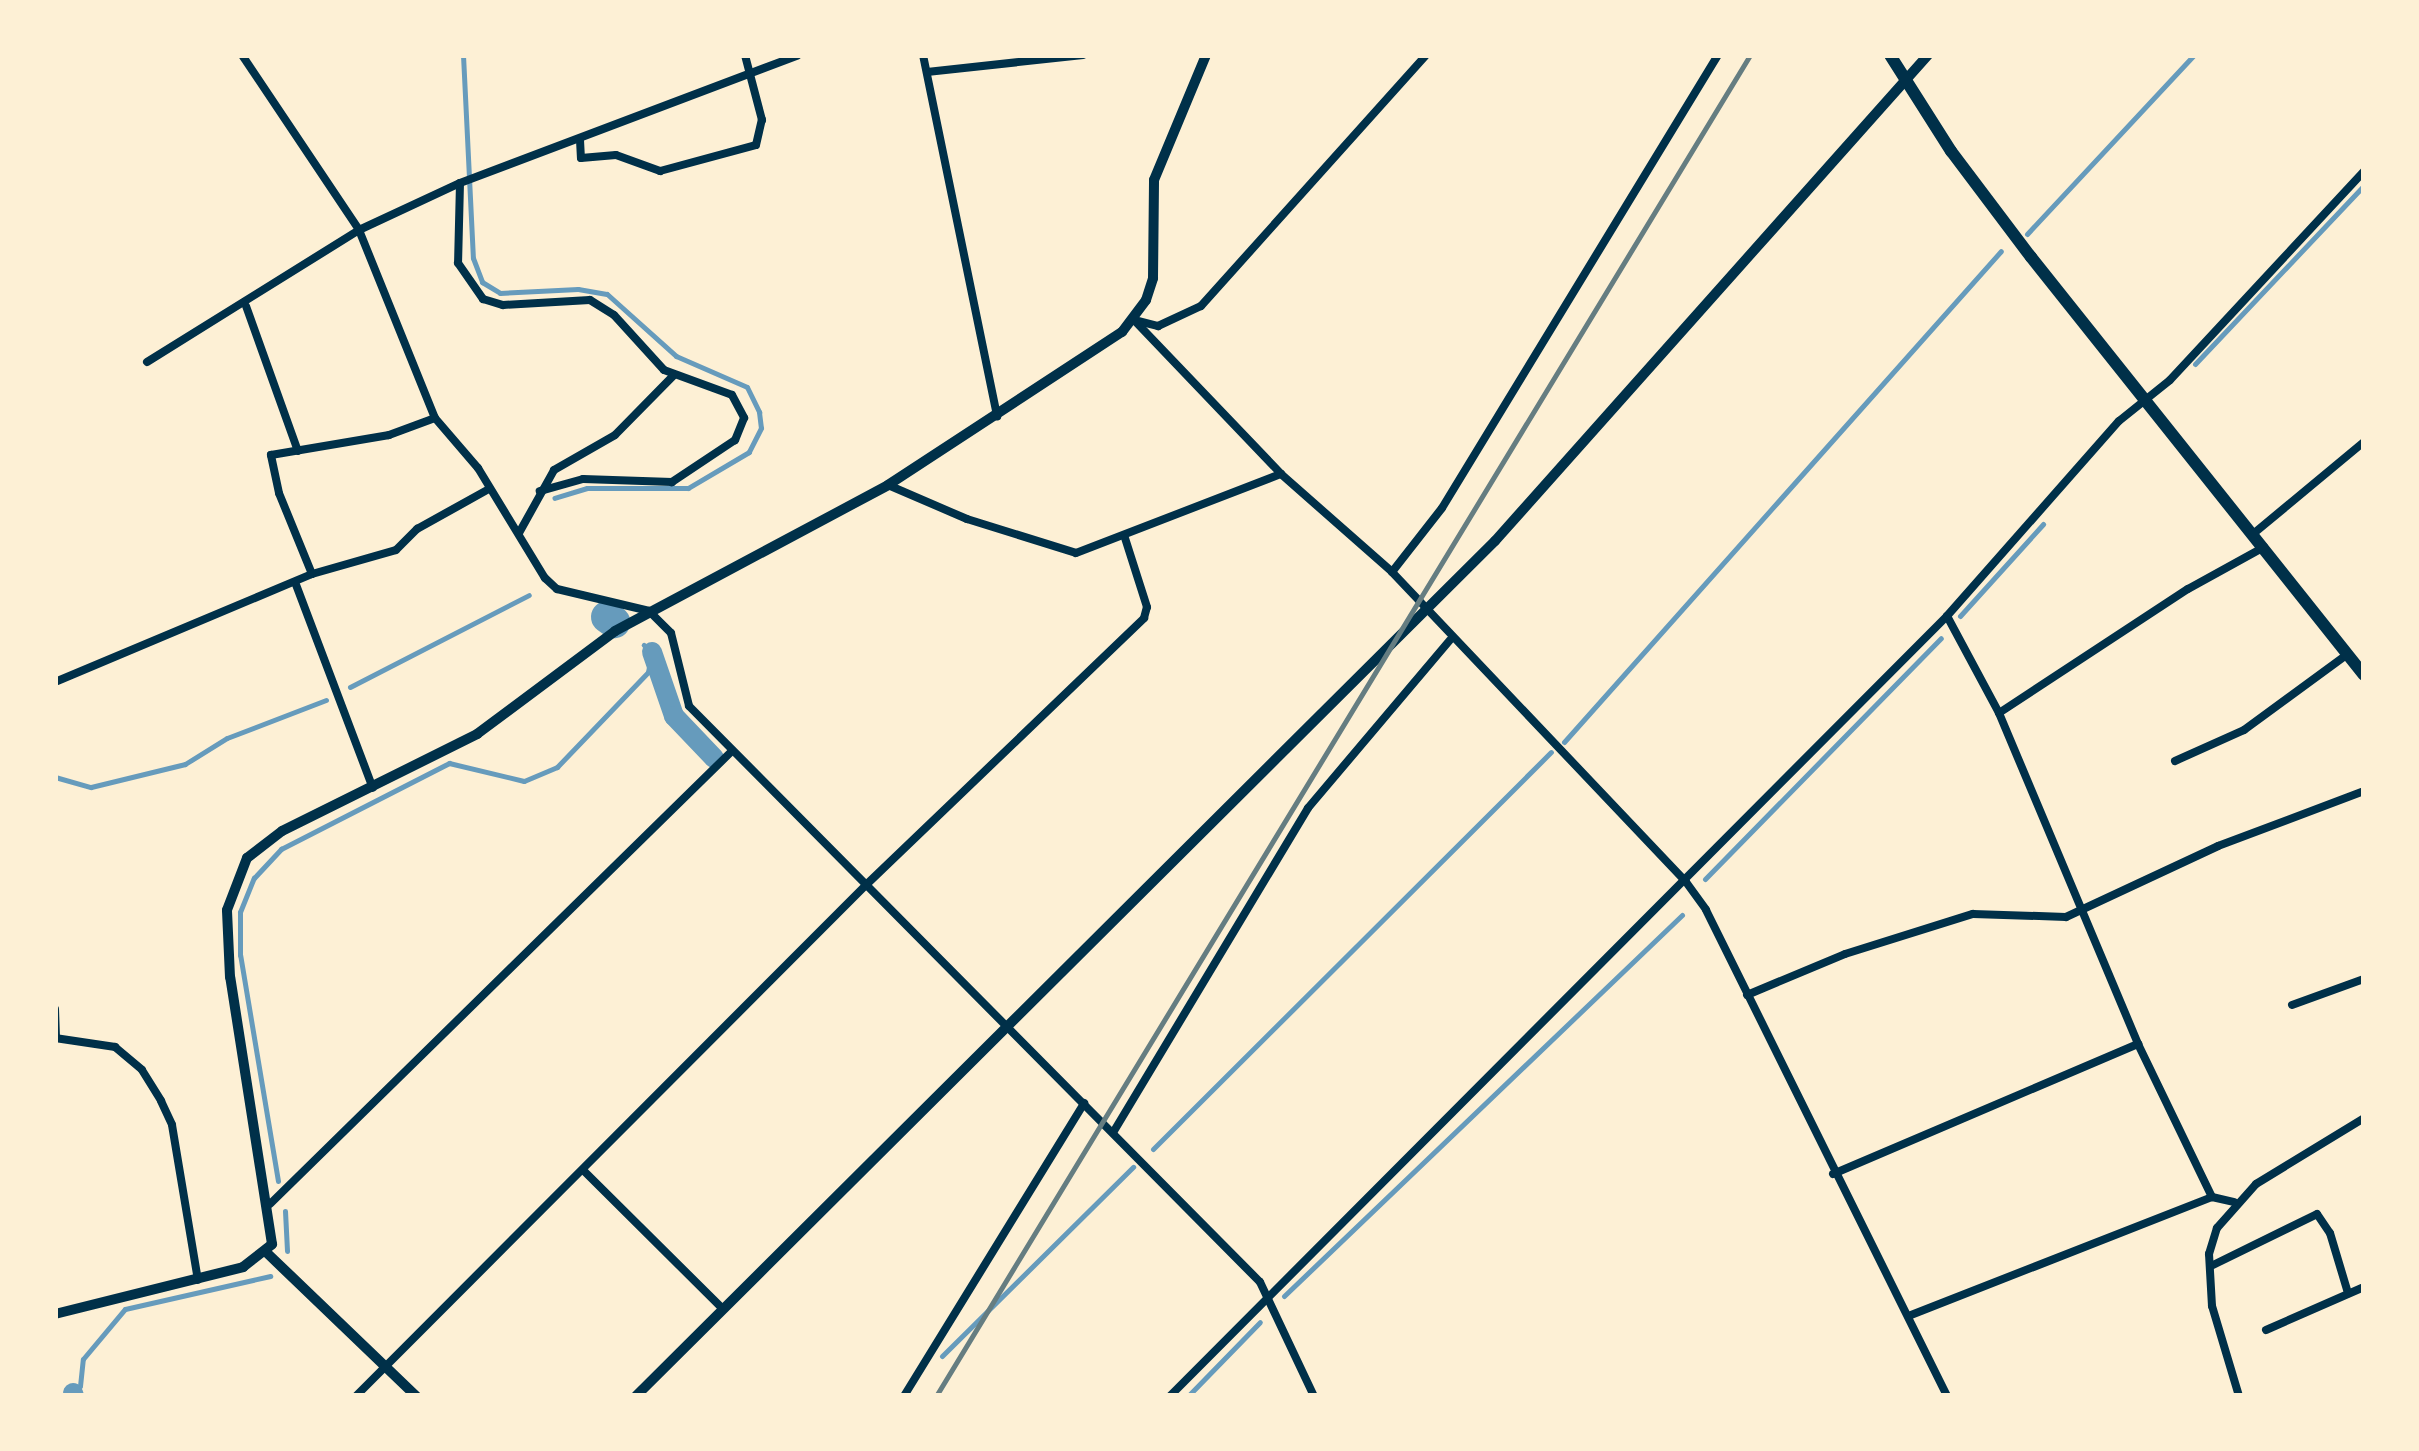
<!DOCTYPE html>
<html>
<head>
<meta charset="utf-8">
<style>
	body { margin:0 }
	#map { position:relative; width:2419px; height:1451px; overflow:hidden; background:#fdf0d5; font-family:Ubuntu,sans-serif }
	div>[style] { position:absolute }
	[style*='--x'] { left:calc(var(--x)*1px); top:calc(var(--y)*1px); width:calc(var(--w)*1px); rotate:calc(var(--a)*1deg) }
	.stream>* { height:5px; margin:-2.5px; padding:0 2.5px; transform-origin:2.5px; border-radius:2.5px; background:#669bbc }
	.canal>* { height:20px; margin:-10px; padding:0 10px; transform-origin:10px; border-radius:10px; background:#669bbc }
	.river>* { height:32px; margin:-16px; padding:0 16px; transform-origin:16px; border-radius:16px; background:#669bbc }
	.minor>* { height:8px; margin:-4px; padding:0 4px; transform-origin:4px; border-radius:4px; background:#003049 }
	.tertiary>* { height:10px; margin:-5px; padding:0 5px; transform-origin:5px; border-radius:5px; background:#003049 }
	.primary>* { height:12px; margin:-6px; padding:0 6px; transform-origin:6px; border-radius:6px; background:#003049 }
	.rail>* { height:5px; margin:-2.5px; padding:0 2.5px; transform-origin:2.5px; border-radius:2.5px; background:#657d81 }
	span { translate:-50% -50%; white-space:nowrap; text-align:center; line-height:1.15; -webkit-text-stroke:8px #fdf0d5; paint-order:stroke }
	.frame { position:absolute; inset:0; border:58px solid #fdf0d5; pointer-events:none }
</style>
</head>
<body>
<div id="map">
	<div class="stream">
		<div style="--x:463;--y:55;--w:203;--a:87.2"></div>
		<div style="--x:473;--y:258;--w:26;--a:69"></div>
		<div style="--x:482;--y:282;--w:21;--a:31"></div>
		<div style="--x:500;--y:293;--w:78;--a:-2.9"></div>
		<div style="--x:578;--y:289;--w:29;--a:10"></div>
		<div style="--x:607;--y:294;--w:93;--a:41.9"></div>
		<div style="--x:676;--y:356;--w:77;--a:23.6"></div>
		<div style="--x:747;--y:387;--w:28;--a:64"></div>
		<div style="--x:759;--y:412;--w:16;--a:83"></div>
		<div style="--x:761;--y:428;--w:27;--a:117"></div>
		<div style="--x:749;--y:452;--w:71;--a:149.5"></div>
		<div style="--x:688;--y:488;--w:101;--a:180"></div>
		<div style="--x:587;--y:488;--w:34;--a:163"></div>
		<div style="--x:2027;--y:234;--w:245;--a:-47"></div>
		<div style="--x:2195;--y:364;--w:246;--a:-46.6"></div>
		<div style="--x:1960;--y:616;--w:124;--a:-47.9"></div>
		<div style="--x:350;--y:687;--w:201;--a:-27.2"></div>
		<div style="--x:1564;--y:742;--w:657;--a:-48.33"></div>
		<div style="--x:55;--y:777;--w:37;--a:16"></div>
		<div style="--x:91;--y:787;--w:97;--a:-13.7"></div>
		<div style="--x:185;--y:764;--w:49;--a:-31.8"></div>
		<div style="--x:227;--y:738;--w:106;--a:-21"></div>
		<div style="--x:1705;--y:879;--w:337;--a:-45.6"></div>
		<div style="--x:1153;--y:1149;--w:562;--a:-44.93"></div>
		<div style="--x:278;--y:1181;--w:229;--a:-99.5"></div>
		<div style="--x:240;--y:955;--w:43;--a:-90"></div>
		<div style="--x:240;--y:912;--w:37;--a:-68"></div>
		<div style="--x:254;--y:878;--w:40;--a:-47"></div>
		<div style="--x:281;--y:849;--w:189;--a:-27.1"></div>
		<div style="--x:449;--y:763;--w:77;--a:13.5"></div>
		<div style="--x:524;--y:781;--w:36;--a:-23"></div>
		<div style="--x:557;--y:767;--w:132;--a:-46.2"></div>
		<div style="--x:648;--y:672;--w:20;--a:-79"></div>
		<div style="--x:652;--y:652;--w:11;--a:-139"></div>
		<div style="--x:285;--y:1211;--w:40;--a:87.1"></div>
		<div style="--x:1284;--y:1296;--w:551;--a:-43.75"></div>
		<div style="--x:942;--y:1356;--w:269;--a:-44.7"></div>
		<div style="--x:70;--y:1396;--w:14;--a:-45"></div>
		<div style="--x:80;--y:1386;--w:27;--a:-84"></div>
		<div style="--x:83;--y:1359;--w:65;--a:-50"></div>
		<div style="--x:125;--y:1309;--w:149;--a:-12.8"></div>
		<div style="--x:1188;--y:1396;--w:103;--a:-45.8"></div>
	</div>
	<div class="canal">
		<div style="--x:652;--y:652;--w:68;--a:71"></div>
		<div style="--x:674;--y:716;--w:58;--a:46.4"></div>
		<div style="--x:73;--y:1393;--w:3;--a:72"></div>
	</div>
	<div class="river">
		<div style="--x:607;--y:617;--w:9;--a:36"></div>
	</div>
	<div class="minor">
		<div style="--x:242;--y:55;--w:211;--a:56.2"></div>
		<div style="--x:359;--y:230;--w:203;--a:68"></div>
		<div style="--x:435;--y:418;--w:66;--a:49.3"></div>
		<div style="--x:478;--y:468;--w:129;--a:58.7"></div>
		<div style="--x:545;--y:578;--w:16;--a:43"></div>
		<div style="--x:557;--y:589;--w:95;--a:13.4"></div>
		<div style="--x:649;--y:611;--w:31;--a:45"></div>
		<div style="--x:671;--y:633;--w:75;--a:76.1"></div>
		<div style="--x:689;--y:706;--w:811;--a:45.25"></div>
		<div style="--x:1260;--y:1282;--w:126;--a:64.7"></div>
		<div style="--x:923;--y:55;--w:369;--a:78.4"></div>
		<div style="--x:927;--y:72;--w:157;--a:-6.2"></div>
		<div style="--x:580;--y:140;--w:18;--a:87"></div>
		<div style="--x:581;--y:158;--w:35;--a:-5"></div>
		<div style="--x:616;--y:155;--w:47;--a:20"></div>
		<div style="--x:660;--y:171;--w:99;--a:-15.2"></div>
		<div style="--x:756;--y:145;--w:26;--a:-77"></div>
		<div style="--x:762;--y:120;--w:67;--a:-104.7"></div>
		<div style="--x:460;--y:183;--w:80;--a:91.4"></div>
		<div style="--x:458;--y:263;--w:44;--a:55.2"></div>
		<div style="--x:483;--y:299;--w:21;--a:17"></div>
		<div style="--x:503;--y:305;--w:87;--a:-3.3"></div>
		<div style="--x:590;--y:300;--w:28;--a:32"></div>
		<div style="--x:614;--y:315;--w:74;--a:47.7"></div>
		<div style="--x:664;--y:370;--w:72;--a:20.2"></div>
		<div style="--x:732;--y:395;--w:26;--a:62"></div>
		<div style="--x:744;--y:418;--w:24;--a:112"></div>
		<div style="--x:735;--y:440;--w:76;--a:146.3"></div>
		<div style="--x:672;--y:482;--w:89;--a:-178.1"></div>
		<div style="--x:583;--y:479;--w:45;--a:164.4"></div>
		<div style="--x:246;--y:306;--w:154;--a:70.3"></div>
		<div style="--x:1134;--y:320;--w:213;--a:46.3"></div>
		<div style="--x:1281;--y:474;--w:148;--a:41.4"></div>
		<div style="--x:1392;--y:572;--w:427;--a:46.5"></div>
		<div style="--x:1686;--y:882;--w:34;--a:54"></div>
		<div style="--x:1706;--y:910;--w:542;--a:63.62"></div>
		<div style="--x:1138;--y:321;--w:21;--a:14"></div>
		<div style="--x:1158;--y:326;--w:47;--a:-24.9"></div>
		<div style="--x:1201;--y:306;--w:337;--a:-48.1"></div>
		<div style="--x:147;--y:362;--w:250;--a:-31.9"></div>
		<div style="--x:359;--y:230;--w:111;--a:-25"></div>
		<div style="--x:460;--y:183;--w:361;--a:-20.7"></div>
		<div style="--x:888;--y:485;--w:86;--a:23.3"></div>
		<div style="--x:967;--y:519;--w:114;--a:17.3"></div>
		<div style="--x:1076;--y:553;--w:220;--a:-21.1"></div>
		<div style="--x:519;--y:533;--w:72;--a:-60.9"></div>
		<div style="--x:554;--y:470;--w:70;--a:-29.8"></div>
		<div style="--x:615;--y:435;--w:84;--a:-45.5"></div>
		<div style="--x:2253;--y:534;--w:144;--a:-39.7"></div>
		<div style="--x:1392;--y:572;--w:81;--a:-52"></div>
		<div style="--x:1442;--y:508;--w:530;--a:-58.65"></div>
		<div style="--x:312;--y:574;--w:87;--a:-112.2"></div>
		<div style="--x:279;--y:493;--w:39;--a:-102"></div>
		<div style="--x:271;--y:455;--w:120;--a:-9.6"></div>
		<div style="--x:389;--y:435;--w:49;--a:-20.3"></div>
		<div style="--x:295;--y:582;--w:220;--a:69.3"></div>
		<div style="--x:1947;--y:616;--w:110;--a:61.8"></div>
		<div style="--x:1999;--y:713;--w:359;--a:67.2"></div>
		<div style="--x:2138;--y:1044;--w:170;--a:64.2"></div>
		<div style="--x:55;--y:682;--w:279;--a:-22.8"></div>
		<div style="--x:312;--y:574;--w:87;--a:-15.9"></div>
		<div style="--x:396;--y:550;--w:30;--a:-45"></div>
		<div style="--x:417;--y:529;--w:82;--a:-29.1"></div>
		<div style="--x:1999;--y:713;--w:226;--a:-33.3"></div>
		<div style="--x:2188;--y:589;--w:87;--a:-28.9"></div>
		<div style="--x:2175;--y:761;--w:76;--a:-24.2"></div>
		<div style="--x:2244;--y:730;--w:129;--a:-36.2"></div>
		<div style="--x:1747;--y:995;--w:106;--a:-22.7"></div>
		<div style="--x:1845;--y:954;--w:134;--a:-17.4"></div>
		<div style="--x:1973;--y:914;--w:93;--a:1.8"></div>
		<div style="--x:2066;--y:917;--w:168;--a:-25"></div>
		<div style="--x:2218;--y:846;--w:156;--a:-20.6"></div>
		<div style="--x:2292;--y:1005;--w:77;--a:-19.9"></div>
		<div style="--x:55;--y:1009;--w:29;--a:88"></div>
		<div style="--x:55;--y:1038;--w:61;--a:8.5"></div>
		<div style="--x:115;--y:1047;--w:35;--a:40"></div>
		<div style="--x:142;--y:1070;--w:36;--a:58"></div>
		<div style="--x:161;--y:1101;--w:26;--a:65"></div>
		<div style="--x:172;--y:1125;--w:157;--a:80.5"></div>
		<div style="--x:1114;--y:1131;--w:377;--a:-59"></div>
		<div style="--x:1308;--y:808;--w:220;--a:-49.8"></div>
		<div style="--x:584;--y:1171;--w:196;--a:44.8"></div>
		<div style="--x:1833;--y:1174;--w:332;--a:-23.1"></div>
		<div style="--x:270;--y:1204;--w:647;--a:-44.44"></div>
		<div style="--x:2211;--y:1266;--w:118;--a:-26.1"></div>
		<div style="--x:2317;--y:1214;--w:23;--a:56"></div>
		<div style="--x:2330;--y:1233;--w:63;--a:73.3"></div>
		<div style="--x:1911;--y:1315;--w:323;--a:-21.4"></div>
		<div style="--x:2212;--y:1197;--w:23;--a:13"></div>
		<div style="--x:2266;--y:1330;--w:107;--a:-23.7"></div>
		<div style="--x:356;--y:1396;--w:723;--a:-45.06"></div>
		<div style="--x:867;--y:884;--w:384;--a:-43.8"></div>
		<div style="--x:1144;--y:618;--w:11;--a:-75"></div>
		<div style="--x:1147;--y:607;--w:72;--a:-107.7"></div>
		<div style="--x:904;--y:1396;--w:344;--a:-58.4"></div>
		<div style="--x:1170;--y:1396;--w:1101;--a:-45.11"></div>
		<div style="--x:1947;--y:616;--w:260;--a:-48.6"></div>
		<div style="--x:2119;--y:421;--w:65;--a:-38.8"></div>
		<div style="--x:2170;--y:380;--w:285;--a:-47.1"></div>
		<div style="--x:2239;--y:1396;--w:94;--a:-106.7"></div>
		<div style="--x:2212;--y:1306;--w:52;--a:-93.3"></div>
		<div style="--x:2209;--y:1254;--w:27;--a:-73"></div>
		<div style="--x:2217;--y:1228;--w:59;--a:-48.4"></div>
		<div style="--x:2256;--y:1184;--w:127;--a:-31.4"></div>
	</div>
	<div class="tertiary">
		<div style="--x:267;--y:1253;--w:207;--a:43.8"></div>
		<div style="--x:55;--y:1314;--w:194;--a:-14"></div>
		<div style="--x:243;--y:1267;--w:37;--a:-38"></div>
		<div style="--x:272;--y:1244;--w:270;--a:-98.9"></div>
		<div style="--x:230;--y:977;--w:67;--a:-92.6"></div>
		<div style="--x:227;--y:910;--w:56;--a:-69"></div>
		<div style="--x:247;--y:858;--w:44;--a:-37.6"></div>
		<div style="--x:282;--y:831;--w:218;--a:-26.4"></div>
		<div style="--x:477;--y:734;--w:172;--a:-36.7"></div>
		<div style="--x:615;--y:631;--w:310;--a:-28.1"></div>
		<div style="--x:888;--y:485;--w:280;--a:-33.2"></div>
		<div style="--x:1122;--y:332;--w:40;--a:-53"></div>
		<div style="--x:1146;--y:300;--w:23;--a:-72"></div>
		<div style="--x:1153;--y:278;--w:98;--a:-89.4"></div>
		<div style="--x:1154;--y:180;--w:135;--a:-67.4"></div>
		<div style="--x:636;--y:1396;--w:1212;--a:-44.87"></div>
		<div style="--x:1495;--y:541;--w:651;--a:-48.3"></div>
	</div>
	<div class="primary">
		<div style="--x:1890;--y:55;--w:114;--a:57.6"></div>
		<div style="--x:1951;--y:151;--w:133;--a:53"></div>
		<div style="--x:2031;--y:257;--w:534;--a:51.46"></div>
	</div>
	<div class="rail">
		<div style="--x:936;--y:1396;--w:1569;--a:-58.74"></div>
	</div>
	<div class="frame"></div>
</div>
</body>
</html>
